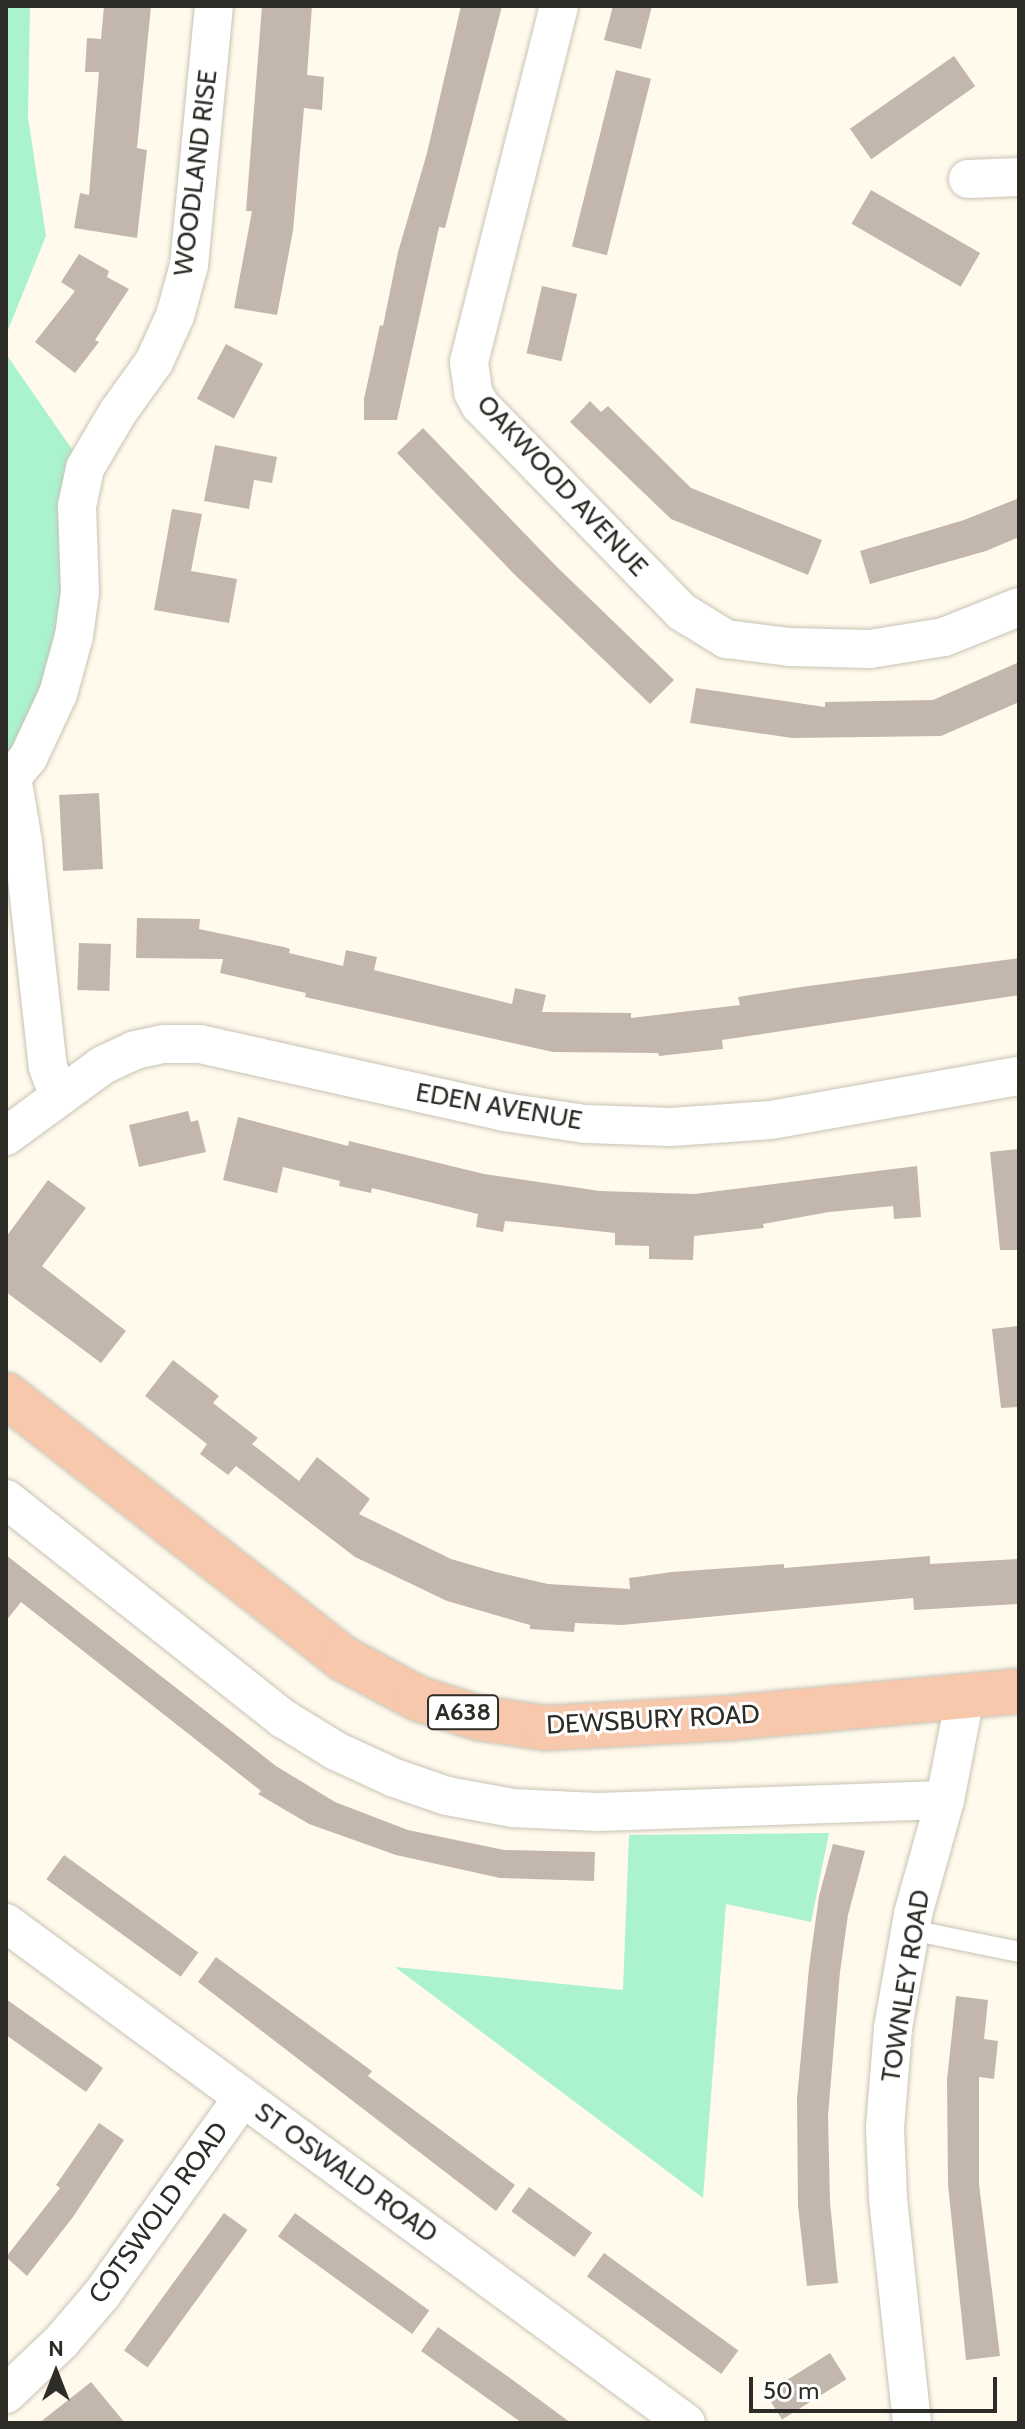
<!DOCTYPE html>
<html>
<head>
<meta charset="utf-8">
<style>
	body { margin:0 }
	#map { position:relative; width:1025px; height:2429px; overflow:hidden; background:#fffaec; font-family:Cabin,sans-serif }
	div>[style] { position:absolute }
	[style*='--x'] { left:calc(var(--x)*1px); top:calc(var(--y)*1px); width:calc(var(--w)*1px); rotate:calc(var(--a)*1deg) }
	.green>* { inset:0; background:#abf2cf }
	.building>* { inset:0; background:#c3b7ad; transform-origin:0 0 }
	.roads { filter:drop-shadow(0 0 2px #c8c3b5) drop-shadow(0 0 2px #c8c3b5) }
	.lane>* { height:20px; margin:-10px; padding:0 10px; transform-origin:10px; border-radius:10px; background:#fff }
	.street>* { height:38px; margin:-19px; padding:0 19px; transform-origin:19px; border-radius:19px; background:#fff }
	.highway>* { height:44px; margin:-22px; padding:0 22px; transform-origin:22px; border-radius:22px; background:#f7c8ac }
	span { translate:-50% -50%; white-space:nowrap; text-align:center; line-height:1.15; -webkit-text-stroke:6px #fff; paint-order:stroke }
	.shield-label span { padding:2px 6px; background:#fff; border:2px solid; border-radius:6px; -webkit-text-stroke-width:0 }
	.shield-label { font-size:24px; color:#2e2c27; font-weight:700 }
	.street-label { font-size:26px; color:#2e2c27 }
	.frame { position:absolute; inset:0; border:8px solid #2e2c27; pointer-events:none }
	.north { position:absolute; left:16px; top:2333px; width:80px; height:80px; -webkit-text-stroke:6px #fff; paint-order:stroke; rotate:0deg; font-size:22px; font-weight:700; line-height:32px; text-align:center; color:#2e2c27 }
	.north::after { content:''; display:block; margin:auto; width:28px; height:36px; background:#2e2c27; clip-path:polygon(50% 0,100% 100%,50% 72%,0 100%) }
	.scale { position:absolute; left:749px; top:2377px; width:248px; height:36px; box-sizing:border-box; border:4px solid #2e2c27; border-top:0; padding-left:10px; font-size:24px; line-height:28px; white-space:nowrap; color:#2e2c27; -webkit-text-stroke:6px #fff; paint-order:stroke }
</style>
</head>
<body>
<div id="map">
	<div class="green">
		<div style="clip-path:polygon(6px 6px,30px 6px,28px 117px,46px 236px,6px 335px)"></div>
		<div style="clip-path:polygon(6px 354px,85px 468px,80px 592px,6px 776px)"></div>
		<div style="clip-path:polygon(829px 1833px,811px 1922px,726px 1904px,703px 2198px,395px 1967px,623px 1990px,629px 1835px)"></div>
	</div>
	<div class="building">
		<div style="clip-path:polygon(104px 6px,151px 6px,137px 148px,147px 150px,137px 238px,74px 228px,80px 193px,89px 195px,99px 72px,85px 72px,87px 38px,101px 39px)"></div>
		<div style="clip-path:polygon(262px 6px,312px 6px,307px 75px,324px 77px,322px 110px,304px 108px,293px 231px,277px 315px,234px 308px,252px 211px,246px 211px)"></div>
		<div style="clip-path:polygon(461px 6px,502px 6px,445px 228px,439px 227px,397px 420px,364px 420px,364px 399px,380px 325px,383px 326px,398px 252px,427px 153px)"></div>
		<div style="clip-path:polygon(613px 6px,652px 6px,641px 49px,604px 40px)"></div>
		<div style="left:954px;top:56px;width:37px;height:127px;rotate:55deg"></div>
		<div style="left:616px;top:70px;width:36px;height:182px;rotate:14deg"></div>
		<div style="left:871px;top:190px;width:126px;height:39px;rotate:30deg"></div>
		<div style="clip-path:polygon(79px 254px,109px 271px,107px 277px,129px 289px,95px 340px,99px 342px,75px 373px,35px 342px,75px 291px,61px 282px)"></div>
		<div style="left:542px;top:286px;width:36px;height:69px;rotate:13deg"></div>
		<div style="left:226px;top:344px;width:42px;height:62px;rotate:28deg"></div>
		<div style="clip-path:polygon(590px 401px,601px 412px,608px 406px,691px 488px,822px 540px,808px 575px,671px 519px,570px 422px)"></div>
		<div style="clip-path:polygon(423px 428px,557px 567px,674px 680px,650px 704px,514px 574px,397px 453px)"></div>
		<div style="clip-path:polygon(215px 445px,277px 457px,272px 483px,254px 480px,249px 509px,204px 501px)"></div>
		<div style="clip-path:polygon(1019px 498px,1019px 537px,986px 551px,870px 584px,860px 551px,964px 520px)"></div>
		<div style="clip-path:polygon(172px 509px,202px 514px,191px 571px,237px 579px,229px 623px,154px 610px)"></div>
		<div style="clip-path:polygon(1019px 662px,1019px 702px,941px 736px,792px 738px,690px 723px,696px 688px,825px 707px,825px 702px,933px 700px)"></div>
		<div style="left:99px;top:793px;width:76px;height:40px;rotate:87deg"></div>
		<div style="clip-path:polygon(137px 918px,200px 919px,199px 929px,284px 947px,290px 949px,289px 953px,343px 966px,346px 950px,377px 957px,374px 970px,512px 1004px,515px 988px,546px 995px,542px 1012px,631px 1013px,631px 1018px,740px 1005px,738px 997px,801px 987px,1019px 958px,1019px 995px,722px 1040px,723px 1049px,659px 1056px,658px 1053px,553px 1052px,305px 997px,306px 993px,220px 973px,223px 959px,136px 958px)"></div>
		<div style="left:79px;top:943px;width:32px;height:47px;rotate:2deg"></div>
		<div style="clip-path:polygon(188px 1111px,191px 1122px,198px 1120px,206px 1152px,139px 1167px,129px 1125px)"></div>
		<div style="clip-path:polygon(238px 1117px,348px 1146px,349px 1141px,484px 1174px,600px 1191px,694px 1194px,917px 1166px,921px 1217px,894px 1219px,893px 1206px,829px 1212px,763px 1224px,764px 1228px,694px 1236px,693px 1260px,649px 1259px,649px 1246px,615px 1245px,615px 1233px,505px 1221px,503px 1232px,476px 1227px,478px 1214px,372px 1188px,371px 1193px,339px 1186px,340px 1181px,283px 1167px,277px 1193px,223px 1180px)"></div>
		<div style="clip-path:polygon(1019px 1149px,1019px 1250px,1000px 1250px,990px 1152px)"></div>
		<div style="clip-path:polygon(48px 1180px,86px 1208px,42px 1266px,126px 1331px,101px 1363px,6px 1292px,6px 1237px)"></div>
		<div style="clip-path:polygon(1019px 1326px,1019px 1407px,1001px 1408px,992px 1329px)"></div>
		<div style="clip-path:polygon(173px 1360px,219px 1396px,213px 1403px,258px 1438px,252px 1444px,299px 1481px,317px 1457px,370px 1499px,359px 1514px,451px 1559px,496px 1572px,548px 1584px,630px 1589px,629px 1578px,672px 1572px,784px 1564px,784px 1568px,930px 1556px,930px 1564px,1019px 1559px,1019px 1604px,914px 1610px,913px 1598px,622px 1625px,575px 1623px,574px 1632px,530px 1629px,530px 1625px,447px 1601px,355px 1557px,236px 1466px,228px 1475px,200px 1454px,207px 1444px,145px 1396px)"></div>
		<div style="clip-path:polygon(6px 1555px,276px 1766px,335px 1802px,408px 1830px,504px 1850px,595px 1852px,594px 1881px,500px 1878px,396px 1855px,309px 1824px,258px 1794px,261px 1791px,21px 1602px,6px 1621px)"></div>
		<div style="clip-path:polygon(833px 1844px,865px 1851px,848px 1915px,840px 1972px,828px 2116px,830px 2202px,838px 2283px,807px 2286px,798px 2206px,797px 2099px,809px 1968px,819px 1896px)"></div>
		<div style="left:64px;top:1855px;width:166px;height:30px;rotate:36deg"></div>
		<div style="clip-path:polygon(216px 1957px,372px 2071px,368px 2076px,515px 2185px,496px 2211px,198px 1982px)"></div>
		<div style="clip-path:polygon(956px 1996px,988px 2000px,984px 2039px,998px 2041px,994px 2079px,979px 2077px,979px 2184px,1000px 2356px,966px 2360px,948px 2184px,947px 2080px)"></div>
		<div style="clip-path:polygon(6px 1999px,103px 2068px,86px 2092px,6px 2035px)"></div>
		<div style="clip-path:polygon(99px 2123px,124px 2140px,73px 2217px,27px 2276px,6px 2257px,60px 2188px,56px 2185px)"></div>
		<div style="left:529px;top:2187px;width:78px;height:30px;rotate:36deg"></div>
		<div style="left:224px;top:2213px;width:29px;height:170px;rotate:36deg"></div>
		<div style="left:295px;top:2213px;width:166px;height:29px;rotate:36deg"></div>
		<div style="left:604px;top:2253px;width:166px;height:29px;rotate:36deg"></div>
		<div style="clip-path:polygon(438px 2327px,510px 2378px,571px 2423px,522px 2423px,421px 2351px)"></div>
		<div style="left:830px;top:2353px;width:31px;height:76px;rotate:58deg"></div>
		<div style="clip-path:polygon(91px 2382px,125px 2423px,39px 2423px)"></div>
	</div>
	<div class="roads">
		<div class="lane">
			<div style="--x:911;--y:1930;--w:110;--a:11.5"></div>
		</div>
		<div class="street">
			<div style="--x:559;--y:6;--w:367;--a:104.2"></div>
			<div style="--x:469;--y:362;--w:30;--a:82"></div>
			<div style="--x:473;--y:392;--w:15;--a:62"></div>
			<div style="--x:480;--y:405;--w:289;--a:45.7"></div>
			<div style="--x:682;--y:612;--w:52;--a:31.5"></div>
			<div style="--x:726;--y:639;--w:64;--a:7.2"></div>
			<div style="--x:789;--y:647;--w:81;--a:1.4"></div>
			<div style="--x:870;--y:649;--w:75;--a:-9.2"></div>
			<div style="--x:944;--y:637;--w:81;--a:-21.8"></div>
			<div style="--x:968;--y:179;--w:51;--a:-2.2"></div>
			<div style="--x:6;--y:776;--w:6;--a:9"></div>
			<div style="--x:12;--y:777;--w:66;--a:80.4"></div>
			<div style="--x:23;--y:842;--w:226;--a:83.7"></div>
			<div style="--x:48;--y:1067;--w:30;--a:70"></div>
			<div style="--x:12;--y:777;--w:25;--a:-50"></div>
			<div style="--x:28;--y:758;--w:71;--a:-64.9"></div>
			<div style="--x:58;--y:694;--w:60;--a:-74.6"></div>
			<div style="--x:74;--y:636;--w:44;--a:-82.2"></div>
			<div style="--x:80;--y:592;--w:86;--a:-92"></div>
			<div style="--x:77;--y:506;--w:39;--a:-78"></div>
			<div style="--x:85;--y:468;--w:65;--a:-59.5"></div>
			<div style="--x:118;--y:412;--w:62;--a:-54.2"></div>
			<div style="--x:154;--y:362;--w:51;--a:-65.5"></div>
			<div style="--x:175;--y:316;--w:53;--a:-74.6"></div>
			<div style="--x:189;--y:265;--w:260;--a:-84.5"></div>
			<div style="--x:6;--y:1136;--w:120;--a:-36.2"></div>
			<div style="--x:103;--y:1065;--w:35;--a:-25"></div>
			<div style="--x:135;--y:1050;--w:30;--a:-12"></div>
			<div style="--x:164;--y:1044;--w:36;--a:0"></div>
			<div style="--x:200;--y:1044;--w:312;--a:12.6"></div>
			<div style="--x:504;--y:1112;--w:82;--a:8.4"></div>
			<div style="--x:585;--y:1124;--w:86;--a:2"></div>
			<div style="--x:671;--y:1127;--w:100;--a:-4"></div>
			<div style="--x:771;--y:1120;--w:252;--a:-10.1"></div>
			<div style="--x:6;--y:1499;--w:355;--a:38.4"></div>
			<div style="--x:284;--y:1719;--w:61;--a:31.6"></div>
			<div style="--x:336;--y:1751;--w:62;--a:24.9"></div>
			<div style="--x:392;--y:1777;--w:58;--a:19.1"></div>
			<div style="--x:447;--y:1796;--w:67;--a:10.3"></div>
			<div style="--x:513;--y:1808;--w:84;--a:2.7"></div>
			<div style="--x:597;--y:1812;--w:348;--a:-2"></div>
			<div style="--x:6;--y:1923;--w:844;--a:36.33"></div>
			<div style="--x:6;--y:2394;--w:76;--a:-43.4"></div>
			<div style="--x:61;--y:2342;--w:63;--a:-49.5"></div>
			<div style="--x:102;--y:2294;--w:242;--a:-54.4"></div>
			<div style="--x:912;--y:2423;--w:227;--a:-96.1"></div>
			<div style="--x:888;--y:2197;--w:69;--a:-92.5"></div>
			<div style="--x:885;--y:2128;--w:100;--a:-85.4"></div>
			<div style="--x:893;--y:2028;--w:116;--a:-80"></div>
			<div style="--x:913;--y:1914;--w:118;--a:-74.3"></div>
			<div style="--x:945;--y:1800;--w:105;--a:-79"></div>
		</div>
		<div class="highway">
			<div style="--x:6;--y:1395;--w:429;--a:38"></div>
			<div style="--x:344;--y:1659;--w:85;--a:28.1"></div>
			<div style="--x:419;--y:1699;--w:63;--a:17.6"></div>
			<div style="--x:479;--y:1718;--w:67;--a:8.6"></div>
			<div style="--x:545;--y:1728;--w:184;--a:-3.1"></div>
			<div style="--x:729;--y:1718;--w:291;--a:-5.3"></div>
		</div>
	</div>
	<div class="shield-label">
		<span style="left:463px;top:1712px">A638</span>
	</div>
	<div class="street-label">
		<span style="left:196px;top:173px;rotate:-83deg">WOODLAND RISE</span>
		<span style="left:562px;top:486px;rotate:47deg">OAKWOOD AVENUE</span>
		<span style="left:499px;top:1107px;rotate:10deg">EDEN AVENUE</span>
		<span style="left:653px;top:1720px;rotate:-3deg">DEWSBURY ROAD</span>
		<span style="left:906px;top:1986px;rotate:-81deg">TOWNLEY ROAD</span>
		<span style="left:346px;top:2173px;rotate:36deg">ST OSWALD ROAD</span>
		<span style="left:159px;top:2213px;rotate:-54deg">COTSWOLD ROAD</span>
	</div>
	<div class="frame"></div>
	<div class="north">N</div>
	<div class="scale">50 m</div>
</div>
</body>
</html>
